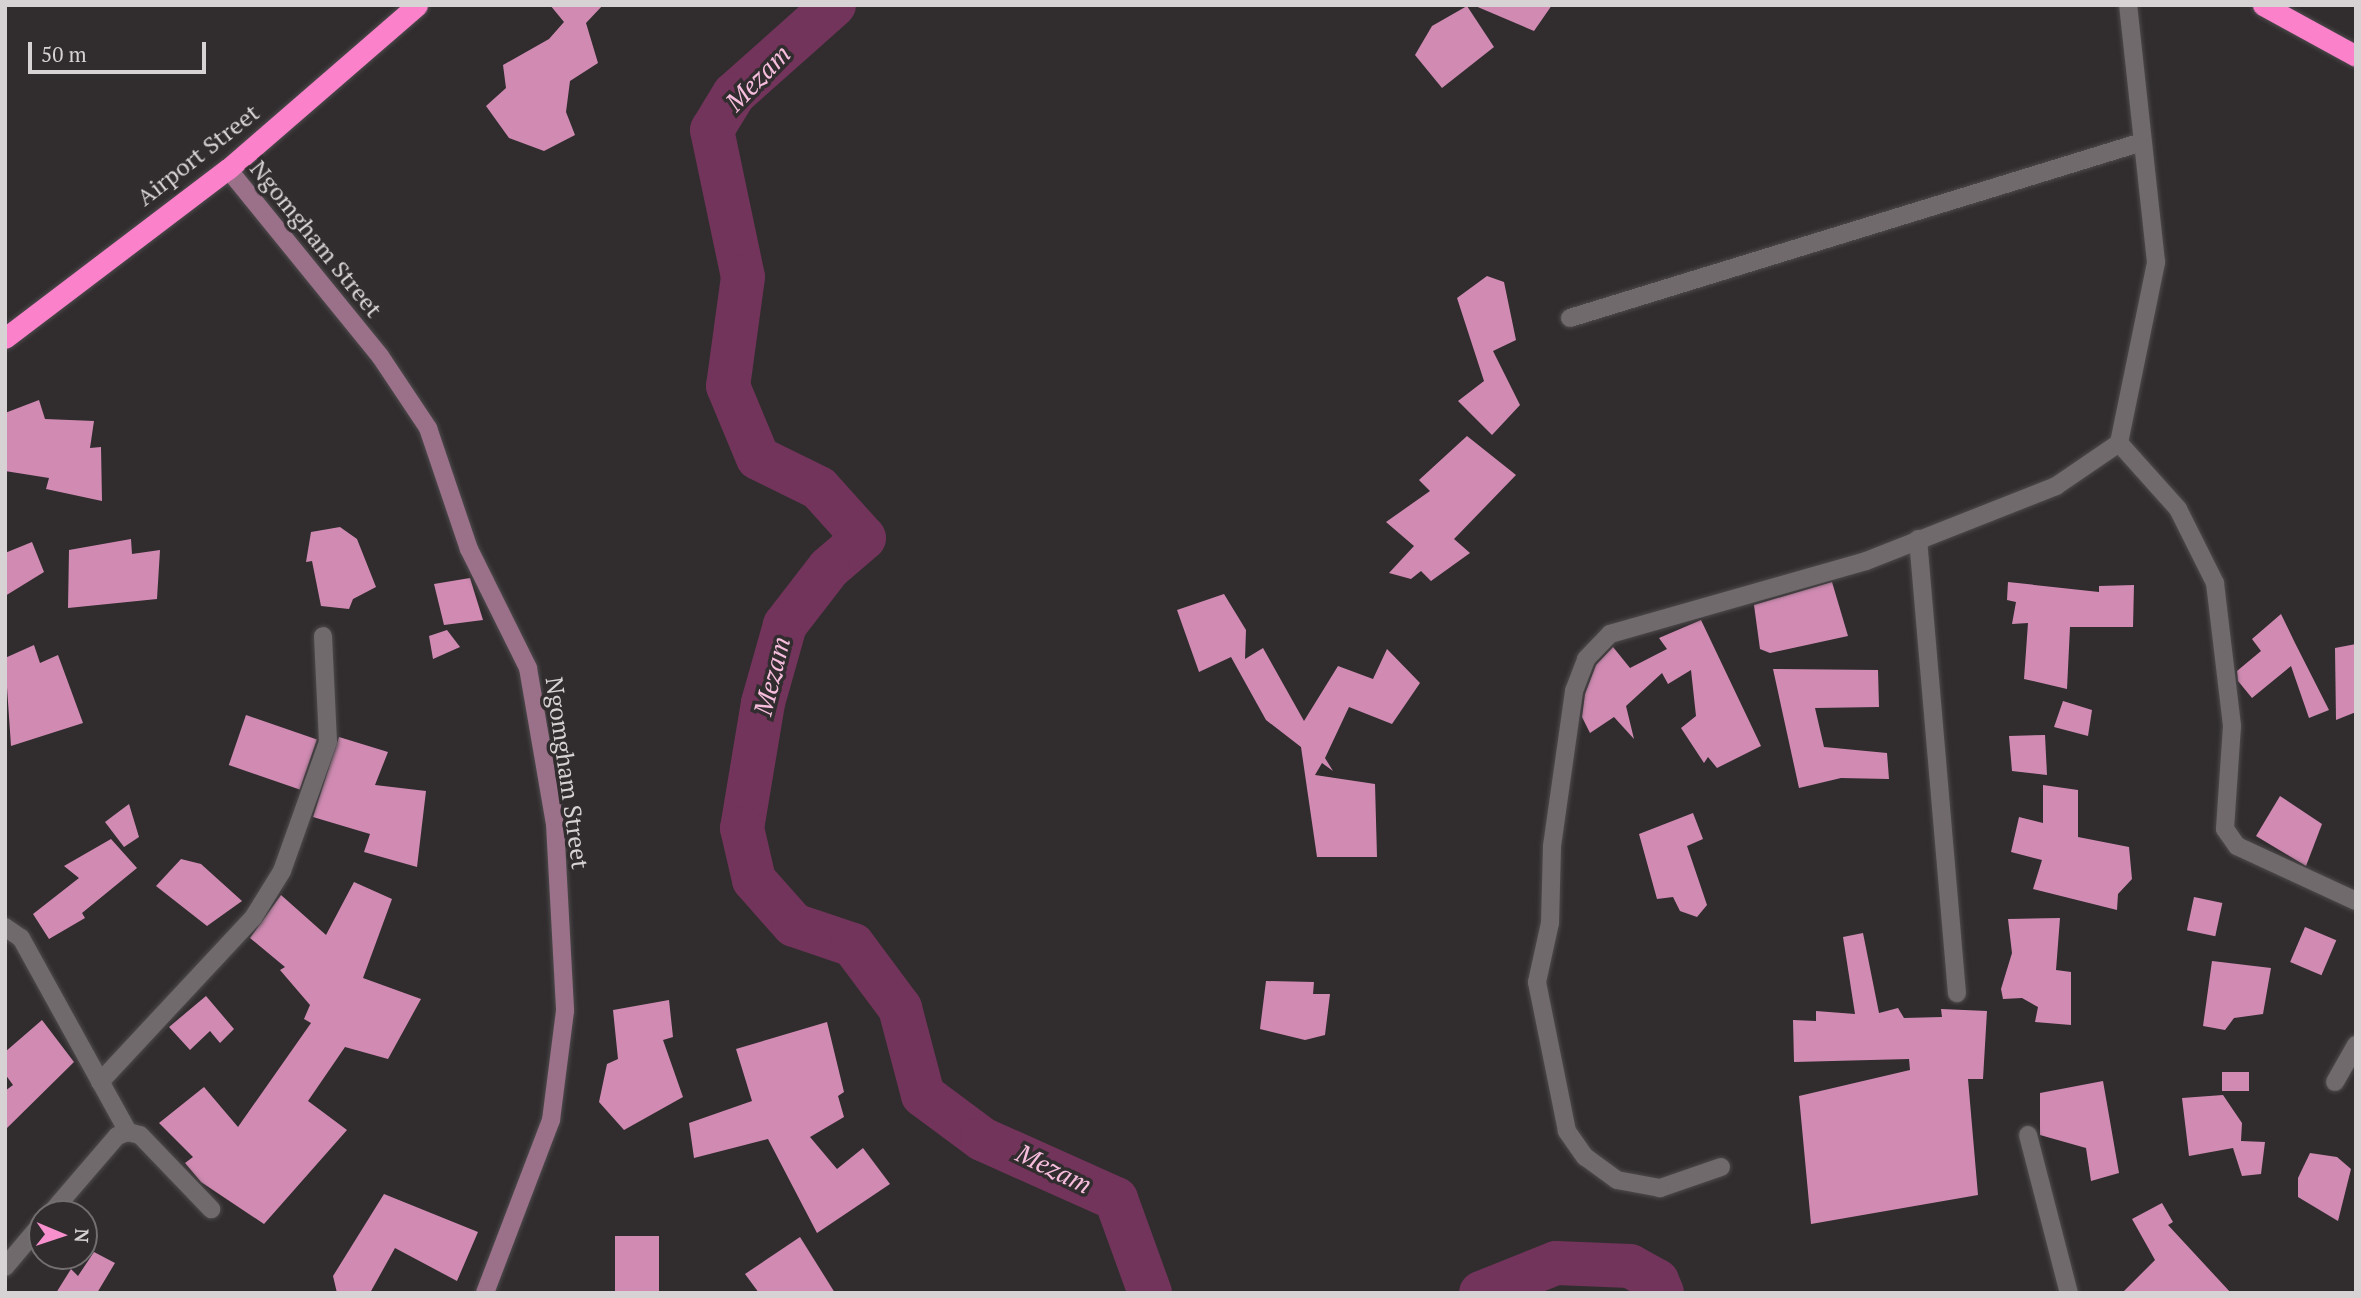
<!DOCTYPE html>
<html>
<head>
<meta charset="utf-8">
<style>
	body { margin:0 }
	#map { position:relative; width:2361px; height:1298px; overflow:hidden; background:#312d2f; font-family:"PT Serif",serif }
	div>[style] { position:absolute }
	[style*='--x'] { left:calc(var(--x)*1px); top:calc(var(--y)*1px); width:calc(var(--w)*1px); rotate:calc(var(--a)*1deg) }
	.river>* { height:44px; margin:-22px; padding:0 22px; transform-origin:22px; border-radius:22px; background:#72345a }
	.building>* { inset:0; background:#d18bb3; transform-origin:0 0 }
	.roads { filter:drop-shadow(0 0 2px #4e4a4c) drop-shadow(0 0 2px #4e4a4c) }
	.street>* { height:18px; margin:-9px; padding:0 9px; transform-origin:9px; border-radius:9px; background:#706a6d }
	.secondary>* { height:18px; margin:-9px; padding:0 9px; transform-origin:9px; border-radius:9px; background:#9a7189 }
	.highway>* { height:21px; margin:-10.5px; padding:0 10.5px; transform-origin:10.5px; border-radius:10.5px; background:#fb81cb }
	span { translate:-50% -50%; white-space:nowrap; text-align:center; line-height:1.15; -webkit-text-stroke:7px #312d2f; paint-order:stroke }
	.street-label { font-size:24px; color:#d7d3d5 }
	.water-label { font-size:26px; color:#f7bddd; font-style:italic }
	.frame { position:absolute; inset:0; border:7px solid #d7d3d5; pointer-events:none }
	.north { position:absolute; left:28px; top:1200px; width:70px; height:70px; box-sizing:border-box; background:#312d2f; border:2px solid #736f71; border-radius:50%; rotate:92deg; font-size:19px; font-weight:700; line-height:28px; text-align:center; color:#d7d3d5 }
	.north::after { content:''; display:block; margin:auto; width:24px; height:32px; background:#f790cd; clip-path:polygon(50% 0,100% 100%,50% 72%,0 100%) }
	.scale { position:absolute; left:28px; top:42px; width:178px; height:32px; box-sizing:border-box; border:4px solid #d7d3d5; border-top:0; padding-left:9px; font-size:21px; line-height:24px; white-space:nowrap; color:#d7d3d5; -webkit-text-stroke:5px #312d2f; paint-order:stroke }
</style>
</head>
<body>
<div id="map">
	<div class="river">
		<div style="--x:834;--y:5;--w:134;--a:138.3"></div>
		<div style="--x:734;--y:94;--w:42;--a:121.4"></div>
		<div style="--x:712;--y:130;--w:150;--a:78.1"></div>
		<div style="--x:743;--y:277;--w:110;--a:97.8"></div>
		<div style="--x:728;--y:386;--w:78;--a:67.4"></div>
		<div style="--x:758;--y:458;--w:68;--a:26.2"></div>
		<div style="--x:819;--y:488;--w:67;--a:48"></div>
		<div style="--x:864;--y:538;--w:46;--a:139.4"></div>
		<div style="--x:829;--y:568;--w:72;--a:127.7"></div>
		<div style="--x:785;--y:625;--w:81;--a:105.8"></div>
		<div style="--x:763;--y:703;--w:127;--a:99.5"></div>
		<div style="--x:742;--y:828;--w:53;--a:77"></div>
		<div style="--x:754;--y:880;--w:60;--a:48.4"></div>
		<div style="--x:794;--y:925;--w:62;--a:18.7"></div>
		<div style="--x:853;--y:945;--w:79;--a:53.3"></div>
		<div style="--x:900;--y:1008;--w:90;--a:75.2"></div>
		<div style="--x:923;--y:1095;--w:74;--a:36.7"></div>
		<div style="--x:982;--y:1139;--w:147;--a:24.1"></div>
		<div style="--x:1116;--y:1199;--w:100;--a:70.1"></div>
		<div style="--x:1481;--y:1293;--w:81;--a:-21.8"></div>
		<div style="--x:1556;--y:1263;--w:74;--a:2.3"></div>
		<div style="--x:1630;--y:1266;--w:31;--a:29"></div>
		<div style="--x:1657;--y:1281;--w:13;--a:67"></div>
	</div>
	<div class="building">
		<div style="clip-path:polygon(550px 5px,603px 5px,586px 23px,598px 63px,570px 81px,566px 112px,575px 135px,544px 151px,509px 138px,486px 106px,506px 88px,503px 65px,549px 39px,564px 22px)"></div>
		<div style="clip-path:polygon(1473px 5px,1552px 5px,1534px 31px)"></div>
		<div style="clip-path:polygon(1467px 6px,1494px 47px,1442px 88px,1415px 55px,1432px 26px)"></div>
		<div style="clip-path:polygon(1487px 276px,1504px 282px,1516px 340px,1493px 351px,1520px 405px,1492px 435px,1458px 401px,1484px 381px,1457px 298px)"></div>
		<div style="clip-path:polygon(39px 400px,45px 419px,94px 421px,90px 448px,101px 447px,102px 501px,46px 489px,49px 478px,5px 471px,5px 413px)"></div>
		<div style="clip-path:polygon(1467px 436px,1516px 475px,1454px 539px,1470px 553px,1431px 581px,1421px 571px,1411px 579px,1389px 573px,1414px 546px,1386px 522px,1430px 491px,1419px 480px)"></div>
		<div style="clip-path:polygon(340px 527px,357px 539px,376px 587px,353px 599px,349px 609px,321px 606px,312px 561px,306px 562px,311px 532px)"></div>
		<div style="clip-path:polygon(131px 539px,132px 554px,160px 550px,157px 599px,68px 608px,69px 550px)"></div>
		<div style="clip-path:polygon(32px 542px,44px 572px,5px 596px,5px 553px)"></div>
		<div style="clip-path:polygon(470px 578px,483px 620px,444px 625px,434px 584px)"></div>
		<div style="clip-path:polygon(1832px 582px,1848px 636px,1770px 653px,1760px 649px,1754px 605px)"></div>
		<div style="clip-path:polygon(2008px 582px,2099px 592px,2099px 586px,2134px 585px,2133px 627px,2070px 627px,2067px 689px,2024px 679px,2028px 623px,2012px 624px,2016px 602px,2007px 600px)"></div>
		<div style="clip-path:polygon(1224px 594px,1246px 630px,1245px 659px,1263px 648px,1304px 721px,1338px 666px,1373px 679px,1387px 649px,1420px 683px,1392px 724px,1349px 707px,1325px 758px,1333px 771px,1322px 763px,1315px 775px,1375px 784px,1377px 857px,1317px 857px,1301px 747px,1266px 720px,1231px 657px,1199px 672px,1177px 610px)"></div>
		<div style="clip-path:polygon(2281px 614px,2295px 643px,2329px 710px,2309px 718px,2291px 666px,2252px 698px,2238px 681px,2237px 671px,2261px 651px,2252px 639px)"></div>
		<div style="clip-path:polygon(1701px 620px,1761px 746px,1717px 768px,1708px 757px,1704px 763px,1681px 728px,1696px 716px,1691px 670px,1668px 684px,1662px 673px,1626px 706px,1634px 739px,1614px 717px,1590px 733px,1582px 717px,1585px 694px,1596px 665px,1613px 647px,1630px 668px,1667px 649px,1659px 638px)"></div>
		<div style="clip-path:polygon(447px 630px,460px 647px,433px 659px,429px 636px)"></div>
		<div style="clip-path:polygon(2356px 644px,2356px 712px,2336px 720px,2335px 648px)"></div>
		<div style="clip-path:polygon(34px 645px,40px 663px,58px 655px,83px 723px,11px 746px,5px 658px)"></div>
		<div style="clip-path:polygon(1773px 669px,1878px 670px,1879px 707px,1815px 708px,1824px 747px,1887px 753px,1889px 779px,1841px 778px,1799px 788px)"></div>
		<div style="clip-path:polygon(2063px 701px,2092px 710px,2088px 736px,2054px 727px)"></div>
		<div style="left:246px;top:715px;width:75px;height:53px;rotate:19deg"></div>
		<div style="clip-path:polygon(2045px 735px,2047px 775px,2012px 771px,2009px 736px)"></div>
		<div style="clip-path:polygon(339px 737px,388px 752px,375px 785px,426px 791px,417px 867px,364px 852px,370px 834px,313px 817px)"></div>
		<div style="clip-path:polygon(2043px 785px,2078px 790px,2078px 837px,2129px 847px,2132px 879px,2118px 894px,2117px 910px,2033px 889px,2042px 860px,2011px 852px,2019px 817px,2043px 823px)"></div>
		<div style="clip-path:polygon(2280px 796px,2322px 824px,2306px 866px,2256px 836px)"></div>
		<div style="clip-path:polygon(129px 804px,139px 837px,124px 847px,105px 822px)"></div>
		<div style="clip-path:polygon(1693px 813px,1703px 839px,1687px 846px,1707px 905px,1697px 917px,1680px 911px,1673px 897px,1657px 899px,1639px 834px)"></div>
		<div style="clip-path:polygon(111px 839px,137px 868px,82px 913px,85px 918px,49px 939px,33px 914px,79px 878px,64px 866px)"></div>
		<div style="clip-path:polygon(181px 859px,201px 864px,242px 901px,207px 926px,156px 886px)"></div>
		<div style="clip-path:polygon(354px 882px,392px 899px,363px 978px,421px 999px,388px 1059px,345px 1047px,308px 1101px,347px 1130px,264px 1224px,201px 1182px,185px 1163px,193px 1157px,159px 1123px,204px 1087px,238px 1127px,311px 1023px,304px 1019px,310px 1005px,280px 970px,285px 967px,250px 938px,281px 895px,326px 935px)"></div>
		<div style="left:2194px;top:897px;width:29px;height:34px;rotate:12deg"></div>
		<div style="clip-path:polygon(2060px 918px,2056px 970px,2071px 972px,2071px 1025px,2035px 1022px,2038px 1007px,2022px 998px,2003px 999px,2001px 989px,2012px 953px,2008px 919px)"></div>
		<div style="left:2305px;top:927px;width:34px;height:38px;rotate:23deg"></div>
		<div style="clip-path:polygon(1863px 933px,1879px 1013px,1898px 1008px,1904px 1018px,1942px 1017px,1941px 1009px,1987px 1011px,1983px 1079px,1968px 1079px,1978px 1195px,1811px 1224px,1799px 1096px,1910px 1070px,1909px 1059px,1794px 1062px,1793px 1020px,1816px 1021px,1816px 1011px,1855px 1014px,1843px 937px)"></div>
		<div style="clip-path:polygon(2212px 961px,2271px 968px,2263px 1014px,2234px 1018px,2225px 1030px,2203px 1026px)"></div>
		<div style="clip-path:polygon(1266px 981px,1314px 982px,1313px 994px,1330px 994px,1325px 1035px,1305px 1040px,1260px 1029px)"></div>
		<div style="clip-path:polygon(206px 996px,234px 1029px,220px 1043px,210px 1031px,190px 1050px,169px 1027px)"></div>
		<div style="clip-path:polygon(669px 1000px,673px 1037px,663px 1040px,683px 1097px,624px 1130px,599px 1102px,607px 1064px,618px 1059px,613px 1010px)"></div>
		<div style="clip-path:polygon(42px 1020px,74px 1062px,5px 1130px,5px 1091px,13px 1085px,5px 1074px,5px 1052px)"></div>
		<div style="clip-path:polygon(827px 1022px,844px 1092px,838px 1096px,844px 1117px,810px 1137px,837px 1169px,863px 1148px,890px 1184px,817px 1233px,768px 1139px,694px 1158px,689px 1123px,752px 1101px,736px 1049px)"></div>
		<div style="left:2222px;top:1072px;width:27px;height:19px"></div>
		<div style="clip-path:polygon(2103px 1081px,2119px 1173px,2091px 1181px,2086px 1148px,2040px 1135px,2040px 1093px)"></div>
		<div style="clip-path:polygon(2223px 1095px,2242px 1123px,2241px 1141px,2265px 1142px,2261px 1174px,2242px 1176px,2233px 1148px,2189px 1156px,2182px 1098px)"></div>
		<div style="clip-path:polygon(2310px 1153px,2337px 1157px,2351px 1169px,2338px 1221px,2298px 1197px,2298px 1178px)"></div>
		<div style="clip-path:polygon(384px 1194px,478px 1232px,457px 1281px,395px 1248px,370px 1293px,337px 1293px,333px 1276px)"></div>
		<div style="clip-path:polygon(2162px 1203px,2173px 1222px,2168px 1225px,2231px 1293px,2122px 1293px,2155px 1260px,2132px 1219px)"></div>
		<div style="left:615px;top:1236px;width:44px;height:57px"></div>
		<div style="clip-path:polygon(800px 1237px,835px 1293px,759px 1293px,745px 1274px)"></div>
		<div style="clip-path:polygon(94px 1252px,115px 1263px,97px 1293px,56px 1293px,71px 1269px,78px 1276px)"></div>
	</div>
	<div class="roads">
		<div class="street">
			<div style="--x:1570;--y:318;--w:595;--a:-17.1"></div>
			<div style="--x:2119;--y:443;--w:89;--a:48.2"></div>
			<div style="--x:2178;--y:509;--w:83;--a:63.4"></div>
			<div style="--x:2215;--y:583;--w:144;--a:83.2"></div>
			<div style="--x:2232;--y:726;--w:103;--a:93.9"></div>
			<div style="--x:2225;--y:829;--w:21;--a:55"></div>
			<div style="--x:2237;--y:846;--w:131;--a:24.8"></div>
			<div style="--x:1918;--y:539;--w:456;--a:85.1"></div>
			<div style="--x:5;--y:927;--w:19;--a:35"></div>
			<div style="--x:21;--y:938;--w:222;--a:61.1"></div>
			<div style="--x:100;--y:1082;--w:224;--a:-47"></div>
			<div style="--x:253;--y:918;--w:55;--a:-58.3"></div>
			<div style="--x:282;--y:871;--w:137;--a:-70.4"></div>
			<div style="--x:328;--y:742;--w:106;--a:-92.7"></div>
			<div style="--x:2335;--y:1082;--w:43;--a:-60.4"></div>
			<div style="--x:2028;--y:1135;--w:163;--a:75.5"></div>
			<div style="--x:1721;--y:1167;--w:65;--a:161"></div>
			<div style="--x:1660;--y:1188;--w:44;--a:-169.5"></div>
			<div style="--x:1617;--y:1180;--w:39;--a:-144"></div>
			<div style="--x:1585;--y:1157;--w:32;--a:-125"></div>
			<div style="--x:1567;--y:1131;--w:152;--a:-101.4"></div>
			<div style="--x:1537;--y:982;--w:60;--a:-77.6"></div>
			<div style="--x:1550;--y:923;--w:77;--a:-88.5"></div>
			<div style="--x:1552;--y:846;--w:157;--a:-81.9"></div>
			<div style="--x:1574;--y:691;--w:34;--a:-69"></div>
			<div style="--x:1586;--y:659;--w:35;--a:-46"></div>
			<div style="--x:1610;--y:634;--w:266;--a:-15.9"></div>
			<div style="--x:1866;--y:561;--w:204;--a:-21.5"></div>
			<div style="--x:2056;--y:486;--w:76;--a:-34.3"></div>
			<div style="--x:2119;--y:443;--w:185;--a:-78.4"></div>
			<div style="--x:2156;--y:262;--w:259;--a:-96.2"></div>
			<div style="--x:50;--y:1214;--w:103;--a:-49.3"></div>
			<div style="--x:117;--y:1136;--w:12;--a:-20"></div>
			<div style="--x:128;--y:1132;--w:12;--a:14"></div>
			<div style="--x:140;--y:1135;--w:103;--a:46.2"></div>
			<div style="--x:5;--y:1267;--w:57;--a:-49.9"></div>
		</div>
		<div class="secondary">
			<div style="--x:228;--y:169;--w:241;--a:50.9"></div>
			<div style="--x:380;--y:356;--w:87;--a:56.3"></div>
			<div style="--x:428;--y:428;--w:128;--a:71.3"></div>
			<div style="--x:469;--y:549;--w:133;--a:63.6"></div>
			<div style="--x:528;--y:668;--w:158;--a:80.2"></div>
			<div style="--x:555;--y:824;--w:187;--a:86.9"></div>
			<div style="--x:565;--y:1011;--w:110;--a:97.3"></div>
			<div style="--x:551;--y:1120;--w:185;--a:110.9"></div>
		</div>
		<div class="highway">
			<div style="--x:2263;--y:5;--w:106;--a:28.7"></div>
			<div style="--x:5;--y:338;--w:280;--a:-37.2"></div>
			<div style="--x:228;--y:169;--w:250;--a:-40.9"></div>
		</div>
	</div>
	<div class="street-label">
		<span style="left:198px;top:155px;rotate:-38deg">Airport Street</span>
		<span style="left:316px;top:239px;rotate:51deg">Ngomgham Street</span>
		<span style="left:567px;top:773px;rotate:82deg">Ngomgham Street</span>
	</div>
	<div class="water-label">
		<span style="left:758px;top:78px;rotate:-46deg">Mezam</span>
		<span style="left:772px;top:676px;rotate:-76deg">Mezam</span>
		<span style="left:1054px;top:1169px;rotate:26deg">Mezam</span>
	</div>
	<div class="frame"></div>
	<div class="north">N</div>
	<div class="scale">50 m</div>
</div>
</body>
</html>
